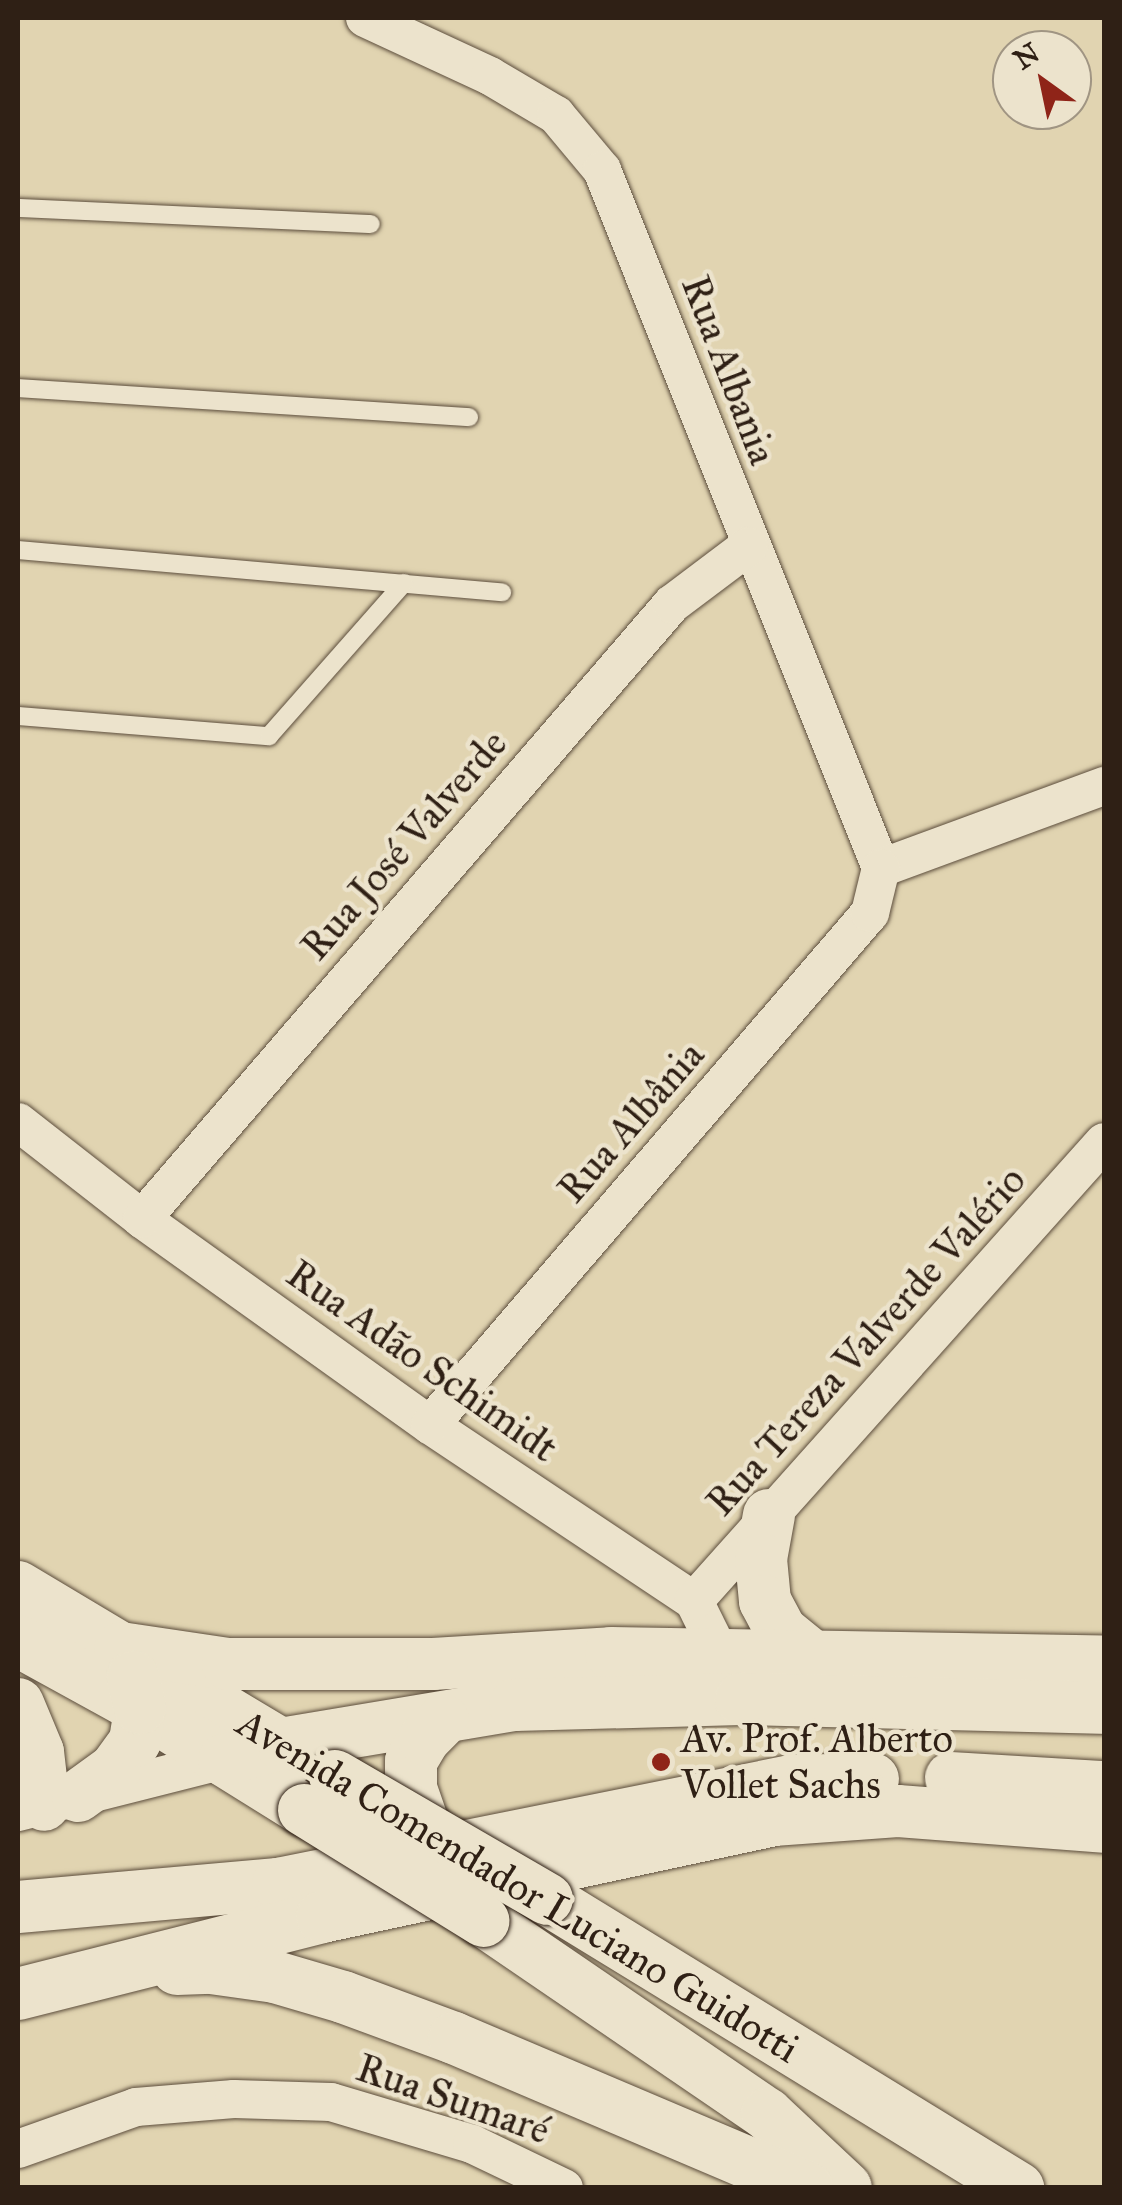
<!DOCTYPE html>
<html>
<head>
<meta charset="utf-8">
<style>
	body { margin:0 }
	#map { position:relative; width:1122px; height:2205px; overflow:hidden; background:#e1d4b1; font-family:"IM FELL Great Primer",serif }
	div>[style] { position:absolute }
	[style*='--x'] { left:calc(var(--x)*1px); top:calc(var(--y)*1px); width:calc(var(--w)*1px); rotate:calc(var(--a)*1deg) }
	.roads { filter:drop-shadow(0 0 2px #5c4d3c) drop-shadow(0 0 2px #5c4d3c) }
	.service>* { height:18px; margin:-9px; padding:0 9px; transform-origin:9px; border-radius:9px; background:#ece3cc }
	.minor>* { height:38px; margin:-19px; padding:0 19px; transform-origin:19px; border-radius:19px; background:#ece3cc }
	.secondary>* { height:52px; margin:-26px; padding:0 26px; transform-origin:26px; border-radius:26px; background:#ece3cc }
	.bridges { filter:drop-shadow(0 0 2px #2f2015) drop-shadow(0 0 2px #2f2015) }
	.secondary-bridge>* { height:52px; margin:-26px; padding:0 26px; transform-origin:26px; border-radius:26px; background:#ece3cc }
	.dots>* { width:28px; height:28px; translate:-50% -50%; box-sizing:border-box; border:5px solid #ece3cc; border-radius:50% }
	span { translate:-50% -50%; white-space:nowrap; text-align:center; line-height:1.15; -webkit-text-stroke:9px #ece3cc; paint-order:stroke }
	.street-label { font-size:40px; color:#2f2015 }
	.poi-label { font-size:40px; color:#2f2015 }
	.left { translate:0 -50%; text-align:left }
	.frame { position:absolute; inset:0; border:20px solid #2f2015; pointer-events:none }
	.north { position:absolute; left:992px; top:30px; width:100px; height:100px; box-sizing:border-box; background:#ece3cc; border:2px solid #a09583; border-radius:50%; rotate:327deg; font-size:28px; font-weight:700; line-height:40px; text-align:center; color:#2f2015 }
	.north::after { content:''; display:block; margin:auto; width:35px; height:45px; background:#8f2418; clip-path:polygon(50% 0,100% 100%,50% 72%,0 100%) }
</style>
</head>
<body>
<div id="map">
	<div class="roads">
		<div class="service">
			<div style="--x:18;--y:208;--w:353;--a:2.6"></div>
			<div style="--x:18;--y:388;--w:452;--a:3.7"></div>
			<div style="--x:18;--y:550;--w:486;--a:5"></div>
			<div style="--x:18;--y:716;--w:252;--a:4.6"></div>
			<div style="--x:269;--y:736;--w:204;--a:-48.6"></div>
		</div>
		<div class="minor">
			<div style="--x:365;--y:18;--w:138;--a:24.9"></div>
			<div style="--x:490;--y:76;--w:77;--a:30.6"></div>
			<div style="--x:556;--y:115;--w:72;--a:50.1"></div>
			<div style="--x:602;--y:170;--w:752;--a:68.21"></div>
			<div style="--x:881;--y:868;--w:238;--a:-20.2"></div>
			<div style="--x:18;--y:1122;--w:157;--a:38"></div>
			<div style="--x:142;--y:1219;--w:354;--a:35.6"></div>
			<div style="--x:430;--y:1425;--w:317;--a:33.7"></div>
			<div style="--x:694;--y:1601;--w:84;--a:63.7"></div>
			<div style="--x:142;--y:1219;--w:812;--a:-49.25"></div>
			<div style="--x:672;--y:604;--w:96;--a:-37"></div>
			<div style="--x:430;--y:1425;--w:675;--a:-49.33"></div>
			<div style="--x:870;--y:913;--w:46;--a:-76.3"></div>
			<div style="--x:694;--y:1601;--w:615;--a:-48.23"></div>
			<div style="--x:18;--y:1812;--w:212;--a:-14.2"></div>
			<div style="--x:18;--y:2149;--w:125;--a:-19.6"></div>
			<div style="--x:136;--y:2107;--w:98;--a:-4.7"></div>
			<div style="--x:234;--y:2099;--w:97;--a:1.8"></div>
			<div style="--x:331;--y:2102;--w:147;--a:16.6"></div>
			<div style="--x:472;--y:2144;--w:102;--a:25.6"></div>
		</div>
		<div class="secondary">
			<div style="--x:769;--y:1515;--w:45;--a:100.3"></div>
			<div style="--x:761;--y:1559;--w:42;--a:84.6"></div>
			<div style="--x:765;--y:1601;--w:34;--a:62"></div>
			<div style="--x:781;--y:1631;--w:38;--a:39"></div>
			<div style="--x:18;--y:1587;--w:327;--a:30.9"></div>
			<div style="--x:18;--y:1641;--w:139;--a:28.8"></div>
			<div style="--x:140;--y:1708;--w:193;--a:31.9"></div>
			<div style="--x:120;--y:1648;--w:109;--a:8.4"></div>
			<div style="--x:228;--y:1664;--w:205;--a:0"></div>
			<div style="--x:433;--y:1664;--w:178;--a:-3.5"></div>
			<div style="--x:611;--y:1653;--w:493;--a:1"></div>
			<div style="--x:18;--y:1704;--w:52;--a:67.4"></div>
			<div style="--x:38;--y:1752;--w:53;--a:83.5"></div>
			<div style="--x:224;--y:1760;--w:59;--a:-15.7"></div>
			<div style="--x:281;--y:1744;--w:237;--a:-9.5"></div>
			<div style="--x:515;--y:1705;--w:226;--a:-1.5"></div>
			<div style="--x:741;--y:1699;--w:363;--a:1.4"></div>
			<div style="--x:951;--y:1778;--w:153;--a:3.4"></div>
			<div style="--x:78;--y:1796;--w:46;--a:-36.1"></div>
			<div style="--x:115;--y:1769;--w:34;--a:-54"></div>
			<div style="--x:135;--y:1741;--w:33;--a:-81"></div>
			<div style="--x:140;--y:1708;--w:32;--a:-103"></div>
			<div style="--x:424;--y:1826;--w:39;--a:-109"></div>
			<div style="--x:411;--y:1789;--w:28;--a:-90"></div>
			<div style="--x:411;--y:1761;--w:26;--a:-59"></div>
			<div style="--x:424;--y:1739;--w:27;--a:-45"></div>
			<div style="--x:547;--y:1899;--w:553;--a:31.53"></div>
			<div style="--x:18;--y:1907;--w:261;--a:-5.1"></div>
			<div style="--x:278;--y:1884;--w:523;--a:-11.35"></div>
			<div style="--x:791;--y:1781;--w:82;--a:-1.4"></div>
			<div style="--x:484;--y:1921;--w:343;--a:34.3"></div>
			<div style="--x:767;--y:2114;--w:108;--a:43.1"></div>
			<div style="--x:177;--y:1969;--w:34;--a:-2"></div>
			<div style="--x:211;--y:1968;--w:65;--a:8"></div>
			<div style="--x:275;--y:1977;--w:71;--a:16.4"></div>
			<div style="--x:343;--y:1997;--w:118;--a:20.3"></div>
			<div style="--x:454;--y:2038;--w:384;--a:23"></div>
			<div style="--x:18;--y:1994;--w:314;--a:-14.2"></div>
			<div style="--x:322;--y:1917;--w:461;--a:-12.1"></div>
			<div style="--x:773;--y:1820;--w:125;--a:-4.1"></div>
			<div style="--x:898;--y:1811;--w:207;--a:4.4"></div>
		</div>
	</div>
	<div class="bridges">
		<div class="secondary-bridge">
			<div style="--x:335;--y:1776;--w:245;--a:30.1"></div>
			<div style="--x:304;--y:1810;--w:211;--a:31.7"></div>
		</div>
	</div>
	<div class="dots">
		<div style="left:661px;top:1762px;background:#8f2418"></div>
	</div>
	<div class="street-label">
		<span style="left:729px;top:370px;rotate:69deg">Rua Albania</span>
		<span style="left:404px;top:845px;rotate:-49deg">Rua José Valverde</span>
		<span style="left:631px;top:1122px;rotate:-49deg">Rua Albânia</span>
		<span style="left:866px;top:1341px;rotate:-48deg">Rua Tereza Valverde Valério</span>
		<span style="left:422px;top:1361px;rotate:35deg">Rua Adão Schimidt</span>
		<span style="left:518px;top:1886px;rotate:31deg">Avenida Comendador Luciano Guidotti</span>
		<span style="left:453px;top:2099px;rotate:19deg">Rua Sumaré</span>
	</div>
	<div class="poi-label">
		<span class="left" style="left:681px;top:1762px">Av. Prof. Alberto<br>Vollet Sachs</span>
	</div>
	<div class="frame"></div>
	<div class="north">N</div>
</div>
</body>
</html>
